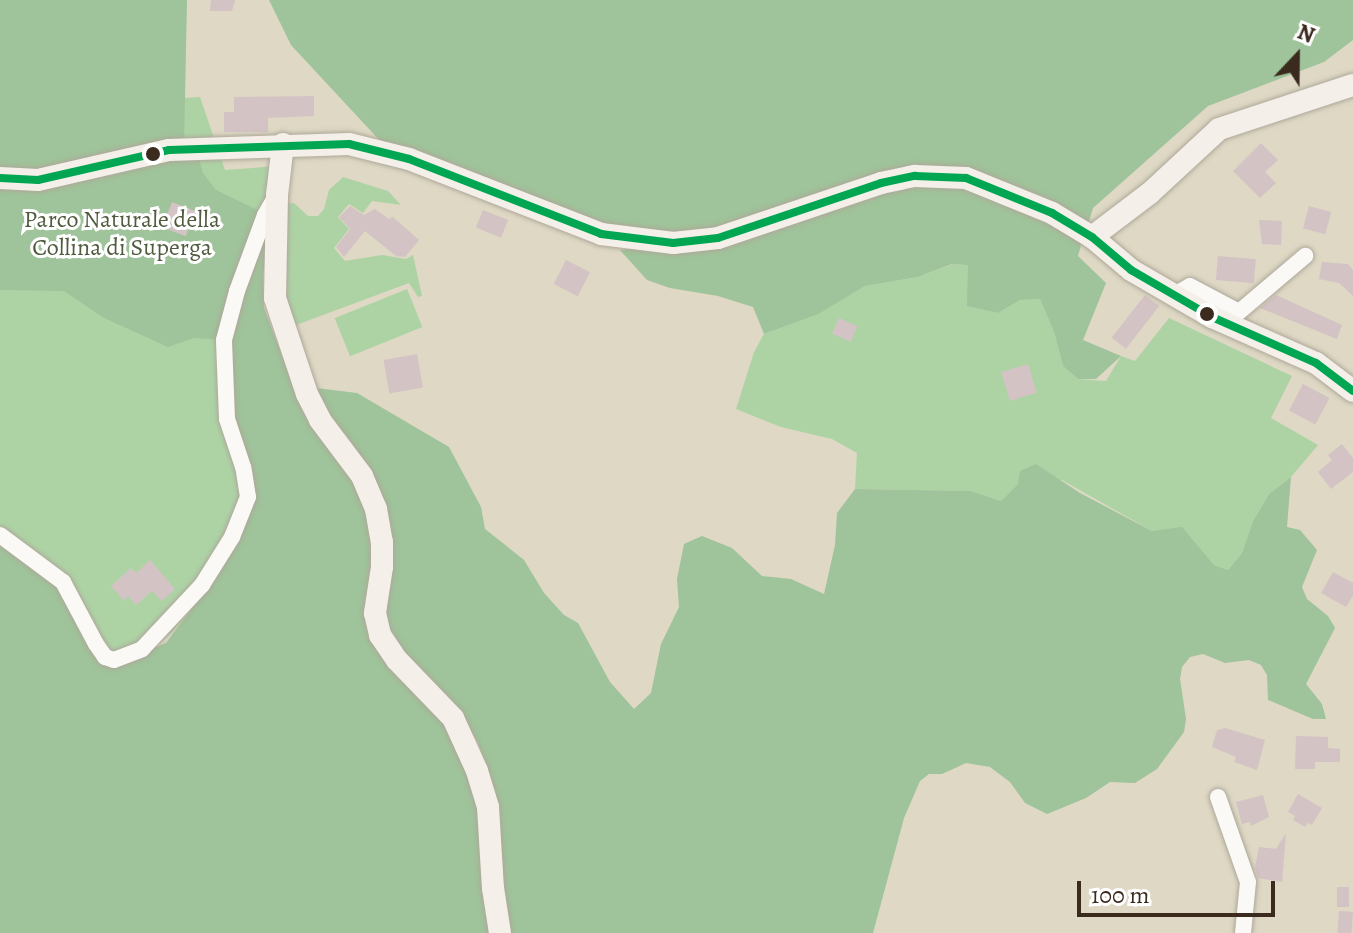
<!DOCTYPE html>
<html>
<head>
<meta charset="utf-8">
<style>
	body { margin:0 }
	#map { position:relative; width:1353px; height:933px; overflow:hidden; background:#ded8c4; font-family:Alegreya,serif }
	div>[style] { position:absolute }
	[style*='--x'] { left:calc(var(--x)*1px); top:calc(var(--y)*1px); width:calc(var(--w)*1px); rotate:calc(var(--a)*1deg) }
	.green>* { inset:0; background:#add3a5; transform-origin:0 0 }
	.forest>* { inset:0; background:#9fc39a }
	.building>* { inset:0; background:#d4c3c4; transform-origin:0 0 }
	.roads { filter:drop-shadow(0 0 2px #aea89a) drop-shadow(0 0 2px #aea89a) }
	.street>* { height:16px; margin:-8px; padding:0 8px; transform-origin:8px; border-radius:8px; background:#faf9f6 }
	.secondary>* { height:22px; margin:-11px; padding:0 11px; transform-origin:11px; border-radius:11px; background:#f4f0e9 }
	.bus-1>* { height:8px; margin:-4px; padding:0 4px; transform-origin:4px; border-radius:4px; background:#00a651 }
	.dots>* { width:22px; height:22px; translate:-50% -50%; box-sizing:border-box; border:4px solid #fff; border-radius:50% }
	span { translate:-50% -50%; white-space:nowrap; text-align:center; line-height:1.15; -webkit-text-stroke:6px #fff; paint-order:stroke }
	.park-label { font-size:24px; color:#515c3f }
	.north { position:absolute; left:1257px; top:16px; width:80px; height:80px; -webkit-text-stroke:6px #fff; paint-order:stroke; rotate:22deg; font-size:22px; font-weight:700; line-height:32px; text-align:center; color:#3b2a1e }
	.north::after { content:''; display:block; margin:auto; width:28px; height:36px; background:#3b2a1e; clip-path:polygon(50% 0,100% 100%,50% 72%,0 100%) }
	.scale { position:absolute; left:1077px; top:881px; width:198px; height:36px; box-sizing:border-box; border:4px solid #3b2a1e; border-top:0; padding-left:10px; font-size:24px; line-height:28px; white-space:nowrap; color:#3b2a1e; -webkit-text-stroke:6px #fff; paint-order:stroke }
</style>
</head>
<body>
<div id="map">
	<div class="green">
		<div style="clip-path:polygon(0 77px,140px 101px,200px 97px,225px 170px,279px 166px,266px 217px,244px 498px,215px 580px,174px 630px,0 788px)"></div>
		<div style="clip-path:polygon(343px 177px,388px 191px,401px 205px,372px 201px,363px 213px,349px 204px,338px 217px,349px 229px,334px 248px,345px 261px,382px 255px,406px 259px,413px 255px,422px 296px,418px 297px,409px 283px,288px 328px,281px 298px,286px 204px,294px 203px,308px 216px,318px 216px,324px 209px,329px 190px)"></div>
		<div style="clip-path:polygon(953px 264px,969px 265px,968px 306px,998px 313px,1020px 300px,1040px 299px,1054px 332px,1063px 366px,1078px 379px,1106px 381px,1121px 356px,1135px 361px,1169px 318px,1292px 376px,1271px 418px,1318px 445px,1291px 477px,1269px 494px,1253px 521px,1242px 553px,1228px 570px,1214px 565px,1182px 528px,1152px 531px,1062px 480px,1018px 484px,1001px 501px,971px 491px,855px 489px,857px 453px,832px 439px,781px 427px,736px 409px,754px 352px,764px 334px,819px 314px,865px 286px,918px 277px)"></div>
		<div style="left:407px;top:289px;width:41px;height:78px;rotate:68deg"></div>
	</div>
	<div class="forest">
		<div style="clip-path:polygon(0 0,187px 0,184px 145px,37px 175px,0 173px)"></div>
		<div style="clip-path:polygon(269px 0,1353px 0,1353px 40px,1324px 62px,1208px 106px,1093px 208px,1087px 228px,967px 172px,717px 232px,628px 241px,383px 144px,291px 45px)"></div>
		<div style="clip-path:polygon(198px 156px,203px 173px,216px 190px,264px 213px,221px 340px,194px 338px,168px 347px,104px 318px,64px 291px,0 290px,0 184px)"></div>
		<div style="clip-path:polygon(965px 181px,1083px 238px,1078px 256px,1106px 283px,1083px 340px,1121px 356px,1096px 379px,1078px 379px,1063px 366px,1054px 332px,1040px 299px,1020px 300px,998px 313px,967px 306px,968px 265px,952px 264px,918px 277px,865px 286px,819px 314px,764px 334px,753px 307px,718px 296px,670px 288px,647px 280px,620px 250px,719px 241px,882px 188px)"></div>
		<div style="clip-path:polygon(269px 231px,263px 276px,264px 308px,303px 411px,354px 480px,367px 512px,373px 567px,366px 614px,446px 724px,461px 751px,479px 808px,491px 933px,0 933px,0 542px,50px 574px,112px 665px,166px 643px,219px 572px,250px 498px,227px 416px,226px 340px,248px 254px)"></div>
		<div style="clip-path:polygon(308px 387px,357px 393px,449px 447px,481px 507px,485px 529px,524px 560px,544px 593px,564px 615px,578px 623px,610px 682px,634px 709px,651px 693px,661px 644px,679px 607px,677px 579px,684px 544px,702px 536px,732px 548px,762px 576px,791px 579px,824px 594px,835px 545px,837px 513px,855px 489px,971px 491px,1001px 501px,1018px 484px,1020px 471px,1036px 464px,1080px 493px,1152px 531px,1182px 527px,1214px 565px,1228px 570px,1242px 553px,1253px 521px,1269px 494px,1291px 477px,1287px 527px,1300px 530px,1317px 550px,1302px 587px,1307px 599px,1328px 616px,1335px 628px,1306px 684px,1322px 704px,1326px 719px,1313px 719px,1268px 700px,1267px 675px,1261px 665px,1249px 660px,1225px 663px,1203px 654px,1190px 657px,1182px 667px,1180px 679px,1186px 719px,1184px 732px,1157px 769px,1135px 783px,1110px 782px,1086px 798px,1047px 814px,1025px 803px,1010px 782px,990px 767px,966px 763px,942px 774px,929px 774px,920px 781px,904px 818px,873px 933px,510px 933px,487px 768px,478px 743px,461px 713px,405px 654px,389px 631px,370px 471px)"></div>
	</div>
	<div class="building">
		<div style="clip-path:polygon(211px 0,235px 0,232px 11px,210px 11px)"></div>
		<div style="clip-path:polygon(314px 96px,314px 116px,268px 118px,268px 132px,224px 132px,224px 112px,234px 112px,234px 97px)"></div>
		<div style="clip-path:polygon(1261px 143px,1278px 160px,1265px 172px,1276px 183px,1260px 198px,1233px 171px)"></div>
		<div style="left:172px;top:202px;width:25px;height:27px;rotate:21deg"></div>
		<div style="clip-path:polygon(350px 206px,364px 215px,375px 209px,389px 219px,393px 217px,419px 240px,405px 257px,396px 256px,365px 231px,344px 257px,336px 247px,350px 229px,339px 217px)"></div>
		<div style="left:1309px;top:206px;width:23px;height:23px;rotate:15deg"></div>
		<div style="left:483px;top:210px;width:27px;height:19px;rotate:22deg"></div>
		<div style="clip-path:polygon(1259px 220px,1282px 221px,1281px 245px,1262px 244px)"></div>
		<div style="left:1218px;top:256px;width:38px;height:24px;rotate:5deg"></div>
		<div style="left:566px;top:260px;width:27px;height:27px;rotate:27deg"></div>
		<div style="clip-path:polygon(1322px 262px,1348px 264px,1353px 270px,1353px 296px,1339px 283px,1319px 279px)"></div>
		<div style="left:1145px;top:295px;width:18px;height:54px;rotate:38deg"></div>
		<div style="clip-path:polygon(1276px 295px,1342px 325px,1337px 339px,1260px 308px)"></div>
		<div style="left:839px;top:318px;width:20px;height:17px;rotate:24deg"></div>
		<div style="left:417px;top:354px;width:34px;height:34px;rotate:80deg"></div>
		<div style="left:1028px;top:364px;width:30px;height:28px;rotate:73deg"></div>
		<div style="left:1303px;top:384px;width:30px;height:30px;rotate:28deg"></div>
		<div style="clip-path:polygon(1342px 444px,1353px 458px,1353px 472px,1331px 489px,1318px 472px,1332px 460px,1328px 455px)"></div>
		<div style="clip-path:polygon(150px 560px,175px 589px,162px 601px,152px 591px,136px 605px,128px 596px,124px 601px,111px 586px,131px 568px,136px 573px)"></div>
		<div style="clip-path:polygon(1333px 572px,1353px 583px,1353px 596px,1346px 607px,1321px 593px)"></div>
		<div style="clip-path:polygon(1225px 728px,1265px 740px,1257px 770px,1234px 762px,1236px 757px,1212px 747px,1217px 730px)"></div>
		<div style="clip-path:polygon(1296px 736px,1328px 737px,1328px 748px,1340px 749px,1340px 762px,1315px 762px,1315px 769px,1295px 769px)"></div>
		<div style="clip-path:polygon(1298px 794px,1322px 808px,1312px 825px,1308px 823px,1305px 827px,1293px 820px,1295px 816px,1288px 812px)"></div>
		<div style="clip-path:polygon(1263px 795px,1269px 817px,1251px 826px,1250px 822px,1242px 824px,1236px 802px)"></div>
		<div style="clip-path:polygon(1286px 833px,1282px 882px,1258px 878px,1255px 868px,1259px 847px,1276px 849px)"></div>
		<div style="left:1337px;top:887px;width:12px;height:20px"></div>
		<div style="left:1339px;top:911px;width:14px;height:22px;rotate:4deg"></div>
	</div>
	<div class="roads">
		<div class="street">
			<div style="--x:1174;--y:295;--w:18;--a:-29"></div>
			<div style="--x:1190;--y:286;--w:55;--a:28"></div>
			<div style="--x:1239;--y:312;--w:87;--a:-40.3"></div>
			<div style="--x:0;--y:535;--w:79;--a:36.7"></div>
			<div style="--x:63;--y:582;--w:70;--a:62"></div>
			<div style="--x:96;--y:644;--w:16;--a:55"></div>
			<div style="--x:105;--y:657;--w:9;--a:18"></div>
			<div style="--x:114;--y:660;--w:30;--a:-21"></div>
			<div style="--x:142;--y:649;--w:88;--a:-46.8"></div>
			<div style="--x:202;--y:585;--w:57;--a:-58"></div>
			<div style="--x:232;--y:537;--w:43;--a:-68.2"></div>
			<div style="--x:248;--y:497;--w:30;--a:-99"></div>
			<div style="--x:243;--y:467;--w:51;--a:-108.4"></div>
			<div style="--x:227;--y:419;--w:79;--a:-92.2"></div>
			<div style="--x:224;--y:340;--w:51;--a:-75.1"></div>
			<div style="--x:237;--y:291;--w:81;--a:-69.8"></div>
			<div style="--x:265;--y:215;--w:22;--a:-60"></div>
			<div style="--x:1218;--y:797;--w:90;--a:70.6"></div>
			<div style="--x:1248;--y:882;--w:51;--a:95.6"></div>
		</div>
		<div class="secondary">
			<div style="--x:283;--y:144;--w:51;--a:96.7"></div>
			<div style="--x:277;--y:195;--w:103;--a:91.1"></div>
			<div style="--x:275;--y:298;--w:101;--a:71.6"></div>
			<div style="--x:307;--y:394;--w:29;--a:63"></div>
			<div style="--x:320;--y:420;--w:70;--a:53.1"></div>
			<div style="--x:362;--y:476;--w:36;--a:67"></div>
			<div style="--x:376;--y:509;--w:34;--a:80"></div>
			<div style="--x:382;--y:542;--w:25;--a:90"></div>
			<div style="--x:382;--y:567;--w:47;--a:98.7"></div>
			<div style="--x:375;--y:613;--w:23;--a:77"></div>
			<div style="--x:380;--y:635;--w:30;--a:56"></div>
			<div style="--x:397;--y:660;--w:81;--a:46"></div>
			<div style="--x:453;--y:718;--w:58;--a:65.6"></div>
			<div style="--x:477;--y:771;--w:38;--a:73"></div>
			<div style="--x:488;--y:807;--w:81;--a:86.5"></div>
			<div style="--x:493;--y:888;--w:46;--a:81.2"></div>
			<div style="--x:0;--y:178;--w:38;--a:3"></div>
			<div style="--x:38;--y:180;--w:134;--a:-12.9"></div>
			<div style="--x:169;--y:150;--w:180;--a:-1.9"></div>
			<div style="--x:349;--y:144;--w:62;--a:14"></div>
			<div style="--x:409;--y:159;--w:206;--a:21.3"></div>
			<div style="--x:601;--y:234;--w:73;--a:7.1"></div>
			<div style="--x:673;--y:243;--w:45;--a:-6.3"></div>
			<div style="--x:718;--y:238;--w:172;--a:-18.6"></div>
			<div style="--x:881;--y:183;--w:35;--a:-12"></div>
			<div style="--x:915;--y:176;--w:51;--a:2.2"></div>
			<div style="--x:966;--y:178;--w:93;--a:22.1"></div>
			<div style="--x:1052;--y:213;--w:47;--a:31"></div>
			<div style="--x:1092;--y:237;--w:51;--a:40.2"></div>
			<div style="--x:1131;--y:270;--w:94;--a:30.1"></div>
			<div style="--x:1212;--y:317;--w:114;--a:23.9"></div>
			<div style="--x:1316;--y:363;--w:46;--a:37.1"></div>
			<div style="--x:1092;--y:237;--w:73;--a:-37.2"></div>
			<div style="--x:1150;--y:193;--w:94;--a:-42.8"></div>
			<div style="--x:1219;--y:129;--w:141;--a:-18.2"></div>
		</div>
	</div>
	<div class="bus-1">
		<div style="--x:0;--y:178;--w:38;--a:3"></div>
		<div style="--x:38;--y:180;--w:134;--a:-12.9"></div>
		<div style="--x:169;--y:150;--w:180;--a:-1.9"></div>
		<div style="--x:349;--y:144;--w:62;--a:14"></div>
		<div style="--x:409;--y:159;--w:206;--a:21.3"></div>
		<div style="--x:601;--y:234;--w:73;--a:7.1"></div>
		<div style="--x:673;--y:243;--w:45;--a:-6.3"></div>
		<div style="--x:718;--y:238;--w:172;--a:-18.6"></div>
		<div style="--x:881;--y:183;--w:35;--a:-12"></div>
		<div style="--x:915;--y:176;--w:51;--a:2.2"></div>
		<div style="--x:966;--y:178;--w:93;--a:22.1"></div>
		<div style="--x:1052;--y:213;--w:47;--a:31"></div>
		<div style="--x:1092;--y:237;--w:51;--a:40.2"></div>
		<div style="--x:1131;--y:270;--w:94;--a:30.1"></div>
		<div style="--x:1212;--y:317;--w:114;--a:23.9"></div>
		<div style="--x:1316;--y:363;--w:46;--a:37.1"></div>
	</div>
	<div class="dots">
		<div style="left:153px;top:154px;background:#3b2a1e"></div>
		<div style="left:1207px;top:314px;background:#3b2a1e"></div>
	</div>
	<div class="park-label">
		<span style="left:122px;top:234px">Parco Naturale della<br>Collina di Superga</span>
	</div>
	<div class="north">N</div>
	<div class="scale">100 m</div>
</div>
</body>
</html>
